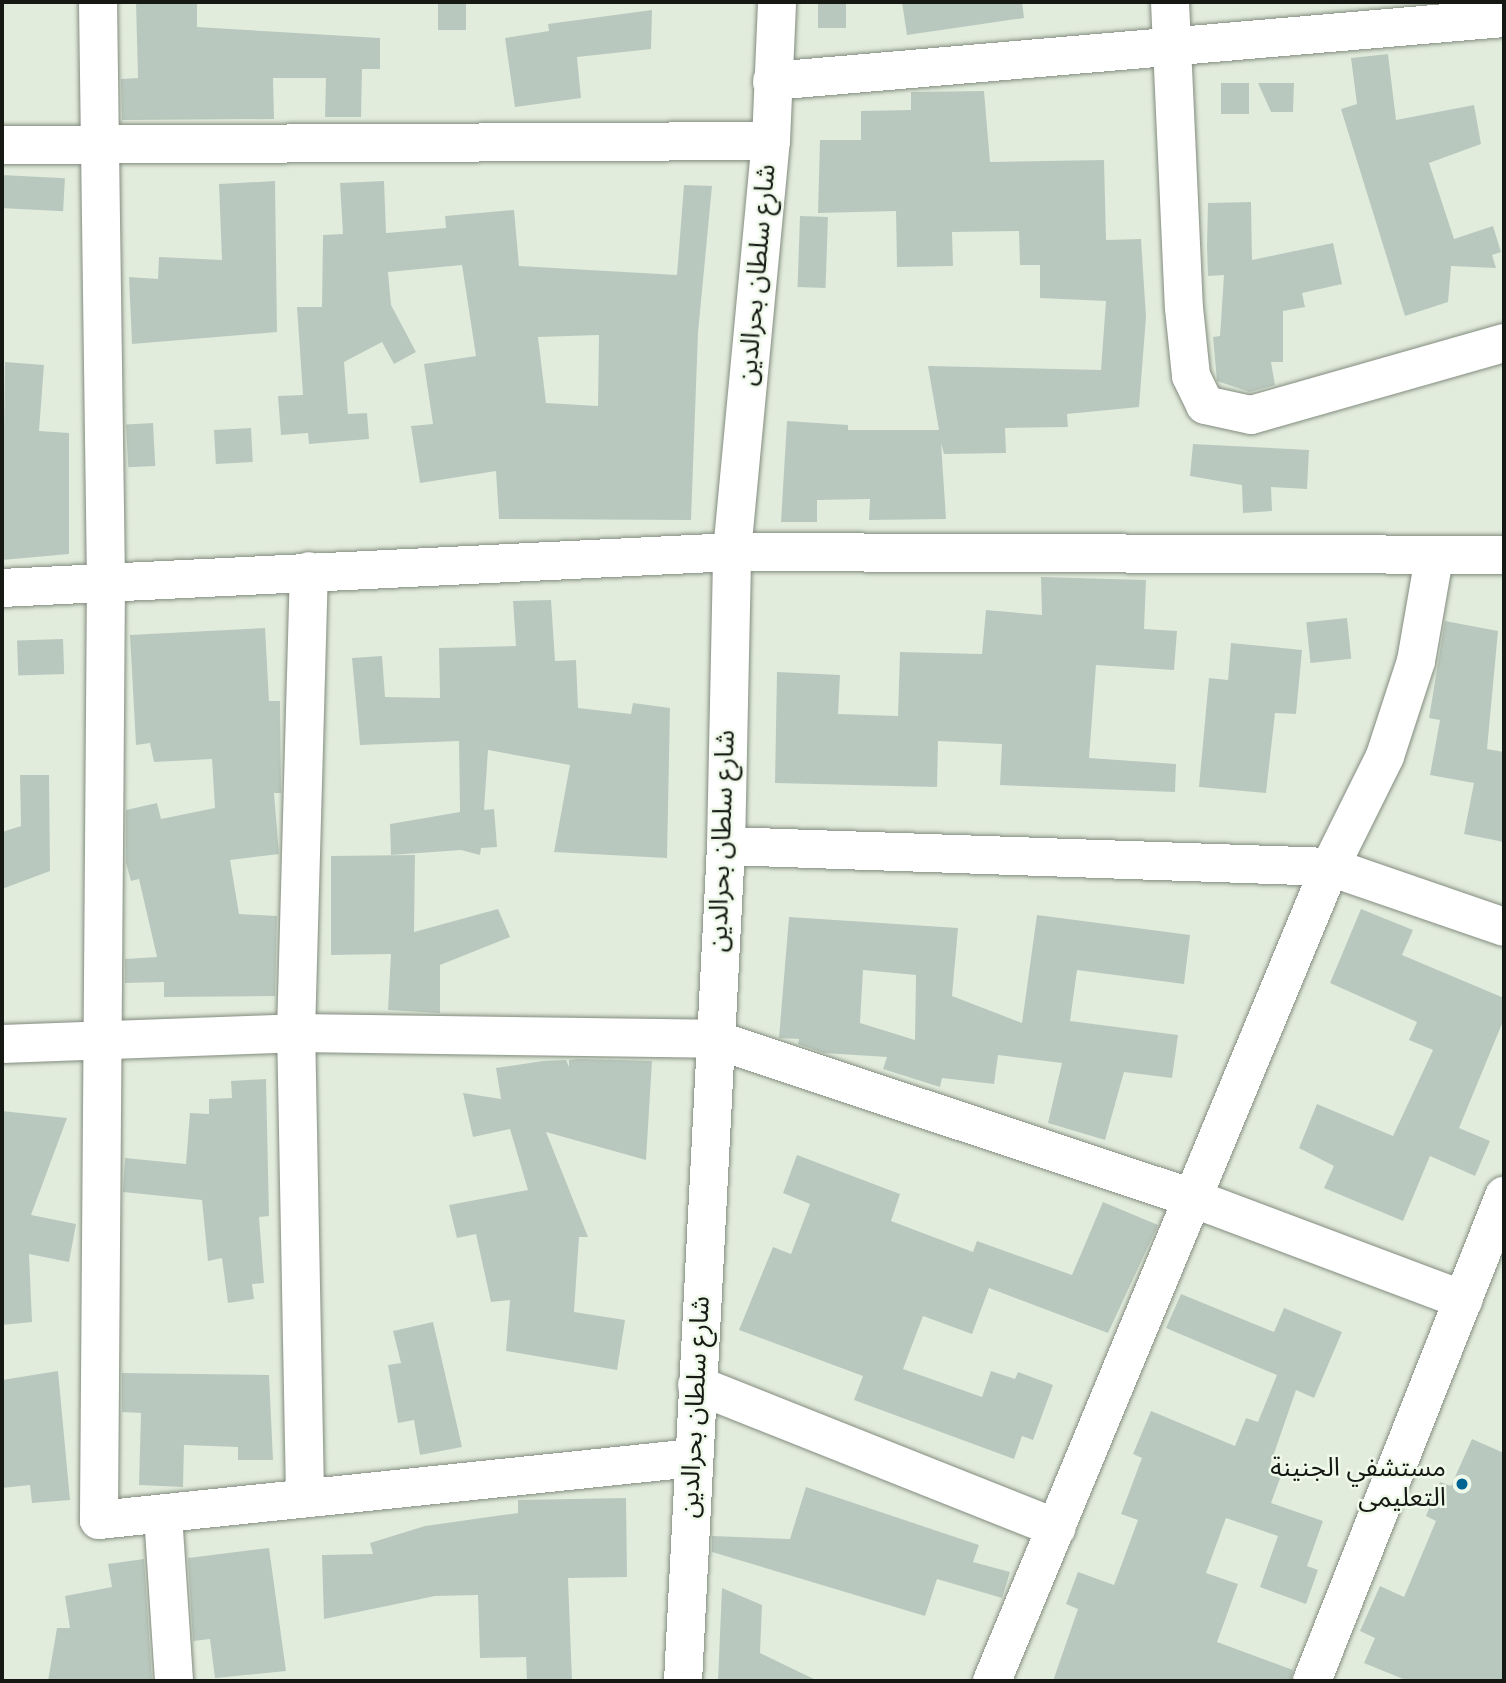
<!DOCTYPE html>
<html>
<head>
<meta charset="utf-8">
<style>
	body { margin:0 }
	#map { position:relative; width:1506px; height:1683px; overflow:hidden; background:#e2ecdd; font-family:Spectral,"Noto Sans Arabic",serif }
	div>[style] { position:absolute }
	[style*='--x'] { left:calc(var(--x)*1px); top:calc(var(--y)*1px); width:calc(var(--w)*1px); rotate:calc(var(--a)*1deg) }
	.building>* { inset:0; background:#b9c8be; transform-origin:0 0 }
	.roads { filter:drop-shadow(0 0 2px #838c7f) drop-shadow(0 0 2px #838c7f) }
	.minor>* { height:38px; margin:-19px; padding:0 19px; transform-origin:19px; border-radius:19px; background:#fff }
	.tertiary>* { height:38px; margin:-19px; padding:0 19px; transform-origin:19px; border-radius:19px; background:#fff }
	.dots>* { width:19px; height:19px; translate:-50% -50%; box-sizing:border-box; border:4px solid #eff9ea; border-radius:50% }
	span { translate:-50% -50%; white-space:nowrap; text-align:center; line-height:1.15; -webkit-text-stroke:5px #eff9ea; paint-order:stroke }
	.street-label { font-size:26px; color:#151813 }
	.poi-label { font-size:26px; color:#151813 }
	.right { translate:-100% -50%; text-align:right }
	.frame { position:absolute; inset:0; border:4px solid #151813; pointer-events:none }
</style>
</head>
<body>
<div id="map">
	<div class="building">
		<div style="clip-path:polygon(136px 2px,197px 2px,197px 27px,380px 38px,380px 69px,362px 69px,361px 117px,325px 117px,326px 78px,273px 78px,274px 119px,122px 120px,121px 79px,138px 78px)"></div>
		<div style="left:438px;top:2px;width:28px;height:28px"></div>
		<div style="left:818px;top:2px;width:28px;height:26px"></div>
		<div style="clip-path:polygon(902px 2px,1022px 2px,1024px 18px,907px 35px)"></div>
		<div style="clip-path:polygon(652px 10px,651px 49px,577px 57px,581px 98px,515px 107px,505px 38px,549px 31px,548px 24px)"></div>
		<div style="clip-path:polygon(1388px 54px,1396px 120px,1474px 105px,1481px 144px,1429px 163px,1454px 239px,1493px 226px,1501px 252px,1492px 255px,1496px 268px,1451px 266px,1448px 302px,1405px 316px,1341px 109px,1357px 104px,1351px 58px)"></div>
		<div style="left:1221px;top:83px;width:28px;height:31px"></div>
		<div style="clip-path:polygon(1258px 83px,1294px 83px,1293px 112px,1271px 112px)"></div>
		<div style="clip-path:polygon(984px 91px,990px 162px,1104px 160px,1106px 240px,1141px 239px,1146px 317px,1139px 407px,1067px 414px,1068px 427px,1005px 428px,1006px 453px,944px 454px,941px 443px,946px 519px,869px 520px,870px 499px,817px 500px,817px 522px,781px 522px,787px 421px,848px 425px,848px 430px,939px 430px,928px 366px,1101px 370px,1106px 301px,1040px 298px,1040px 265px,1020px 265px,1019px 231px,952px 232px,953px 266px,897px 267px,896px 211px,818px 213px,820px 140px,861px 140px,861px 111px,911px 110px,911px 92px)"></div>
		<div style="left:2px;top:175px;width:63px;height:33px;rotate:3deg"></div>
		<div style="clip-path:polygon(275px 181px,277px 332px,132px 344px,129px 277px,158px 279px,159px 257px,222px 260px,219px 184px)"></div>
		<div style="clip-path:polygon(evenodd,384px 181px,386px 233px,446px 228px,445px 216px,514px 210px,519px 266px,677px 275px,684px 185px,712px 186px,698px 333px,691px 520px,499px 519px,496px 471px,420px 483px,411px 426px,433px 424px,424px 364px,476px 356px,462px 265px,388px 272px,391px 305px,416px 352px,394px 364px,382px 342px,344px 362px,348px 414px,367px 413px,369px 439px,309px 444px,308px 433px,281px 435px,278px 396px,303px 395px,297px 307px,322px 307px,323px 235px,343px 234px,340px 183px,384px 181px,599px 335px,598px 406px,546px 403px,538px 337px,599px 335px)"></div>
		<div style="clip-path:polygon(1251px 202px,1252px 260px,1333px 243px,1342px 284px,1302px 293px,1305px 307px,1283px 311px,1283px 362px,1271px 362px,1275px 385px,1250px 392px,1217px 381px,1213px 337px,1220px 336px,1224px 275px,1208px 276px,1207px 246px,1208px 203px)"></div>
		<div style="left:800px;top:216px;width:28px;height:71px;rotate:2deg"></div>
		<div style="clip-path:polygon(5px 362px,44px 365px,39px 431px,69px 433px,69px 554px,2px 560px)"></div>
		<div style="left:153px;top:423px;width:43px;height:27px;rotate:87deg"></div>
		<div style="left:251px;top:428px;width:34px;height:37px;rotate:87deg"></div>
		<div style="clip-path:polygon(1193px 444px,1309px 450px,1307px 489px,1271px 487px,1272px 511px,1243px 513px,1242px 485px,1190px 476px)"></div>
		<div style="clip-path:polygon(1041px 577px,1146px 580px,1144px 629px,1177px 631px,1174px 670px,1096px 665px,1089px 758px,1176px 764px,1175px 792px,1000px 785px,1002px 744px,938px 741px,937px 787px,775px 783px,777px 672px,840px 675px,838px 714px,898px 716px,900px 652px,982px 654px,986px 610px,1042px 615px)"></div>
		<div style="clip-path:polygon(551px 600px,555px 661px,576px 660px,578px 708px,631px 714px,633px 703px,670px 708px,667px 858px,554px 852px,570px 765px,488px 750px,484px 810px,494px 809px,497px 847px,481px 848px,480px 855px,461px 850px,391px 855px,390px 824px,460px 812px,459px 741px,360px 745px,352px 658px,382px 656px,385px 697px,440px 698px,439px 648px,516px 646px,513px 601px)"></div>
		<div style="left:1347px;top:618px;width:41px;height:41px;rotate:84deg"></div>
		<div style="clip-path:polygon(1445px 621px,1498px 631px,1487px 749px,1504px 752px,1504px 842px,1464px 834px,1474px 783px,1430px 775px,1440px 720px,1429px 718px)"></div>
		<div style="clip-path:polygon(265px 628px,269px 701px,280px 701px,281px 793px,274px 793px,279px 854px,230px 860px,239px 914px,277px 916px,275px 996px,164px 997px,164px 982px,125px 983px,125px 959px,157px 957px,139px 879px,131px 881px,126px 863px,126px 810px,157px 803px,161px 819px,215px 808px,212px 759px,154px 762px,150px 743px,136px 745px,130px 635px)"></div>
		<div style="left:63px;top:639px;width:35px;height:46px;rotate:88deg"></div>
		<div style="clip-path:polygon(1231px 643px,1302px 650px,1296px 714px,1275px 713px,1266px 793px,1199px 787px,1209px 678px,1228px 680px)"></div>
		<div style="clip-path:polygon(20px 775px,49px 775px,50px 871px,2px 889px,2px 832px,21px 826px)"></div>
		<div style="clip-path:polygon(415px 855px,414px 932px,498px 909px,510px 937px,440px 965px,440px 1013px,388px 1010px,391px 954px,331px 955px,331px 856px)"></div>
		<div style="clip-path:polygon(1361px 909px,1413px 930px,1402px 955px,1504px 998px,1504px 1019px,1459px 1128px,1490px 1141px,1475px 1176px,1430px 1156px,1403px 1221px,1324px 1188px,1334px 1166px,1299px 1148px,1317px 1104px,1393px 1136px,1433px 1050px,1409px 1040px,1417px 1022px,1330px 983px)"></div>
		<div style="clip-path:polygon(evenodd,1037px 915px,1190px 935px,1184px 984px,1077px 970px,1070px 1021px,1178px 1035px,1172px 1078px,1124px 1072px,1105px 1140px,1048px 1123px,1062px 1063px,998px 1055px,994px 1084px,942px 1078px,940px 1087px,883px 1069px,887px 1057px,824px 1053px,798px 1044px,799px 1039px,779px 1038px,789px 917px,958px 928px,952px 996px,1022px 1023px,1037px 915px,863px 970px,916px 975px,915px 1040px,860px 1023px,863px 970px)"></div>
		<div style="clip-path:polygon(578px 1059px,652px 1061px,646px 1160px,546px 1132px,588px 1237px,579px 1237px,574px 1312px,625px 1320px,617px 1370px,506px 1351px,510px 1300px,491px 1302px,476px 1234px,457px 1238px,449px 1205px,528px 1190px,510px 1129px,473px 1137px,463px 1093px,501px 1099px,496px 1068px,543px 1061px,566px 1060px,569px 1067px,569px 1060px)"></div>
		<div style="clip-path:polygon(266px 1079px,269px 1216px,259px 1217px,264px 1283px,252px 1284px,254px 1299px,228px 1303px,222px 1258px,208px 1261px,202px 1200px,123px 1192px,125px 1158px,186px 1164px,190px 1113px,209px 1114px,209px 1099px,232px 1098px,231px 1081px)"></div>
		<div style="clip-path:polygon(2px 1111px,67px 1118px,31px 1215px,76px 1224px,69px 1262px,29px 1254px,32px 1322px,2px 1325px)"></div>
		<div style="clip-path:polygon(797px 1155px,900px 1194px,891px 1221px,973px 1252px,977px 1241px,1072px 1275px,1103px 1202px,1158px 1225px,1108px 1333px,989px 1288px,972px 1334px,923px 1316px,903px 1369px,982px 1397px,991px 1371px,1015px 1379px,1018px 1372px,1053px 1385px,1033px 1440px,1022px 1436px,1014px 1459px,854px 1400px,863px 1376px,739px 1330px,773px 1247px,791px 1254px,810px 1204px,783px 1193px)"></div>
		<div style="clip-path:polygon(1181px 1294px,1274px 1332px,1284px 1308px,1342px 1332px,1314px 1398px,1296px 1390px,1270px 1465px,1283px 1470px,1271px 1503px,1323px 1521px,1307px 1566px,1318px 1570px,1306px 1604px,1260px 1587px,1278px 1536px,1226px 1518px,1206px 1573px,1238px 1584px,1217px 1642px,1293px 1670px,1291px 1681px,1053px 1681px,1078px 1609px,1066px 1604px,1078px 1572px,1114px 1585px,1138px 1520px,1121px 1514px,1142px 1458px,1133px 1454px,1151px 1411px,1235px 1446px,1246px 1418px,1258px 1422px,1277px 1375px,1166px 1328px)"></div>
		<div style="clip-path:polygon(433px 1322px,462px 1447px,420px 1455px,414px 1420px,398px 1423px,388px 1365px,401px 1363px,393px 1331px)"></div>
		<div style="clip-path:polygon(58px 1371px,70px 1500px,32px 1503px,30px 1485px,2px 1488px,2px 1380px)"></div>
		<div style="clip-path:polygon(122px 1373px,269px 1375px,273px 1460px,238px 1460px,238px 1447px,184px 1445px,183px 1487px,139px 1485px,141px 1413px,122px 1412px)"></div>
		<div style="clip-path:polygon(1472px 1439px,1504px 1453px,1504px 1681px,1408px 1681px,1364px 1663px,1375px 1638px,1360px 1631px,1380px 1586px,1404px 1597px,1436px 1521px,1426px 1516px,1440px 1482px,1451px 1486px)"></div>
		<div style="clip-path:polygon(806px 1487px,979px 1545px,973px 1562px,1010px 1572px,1002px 1598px,937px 1579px,925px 1616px,712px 1552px,712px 1536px,790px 1539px)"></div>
		<div style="clip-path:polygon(626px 1498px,627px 1577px,568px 1578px,572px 1681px,527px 1681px,526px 1657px,480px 1658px,478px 1595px,435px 1596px,324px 1619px,322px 1555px,373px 1554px,370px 1543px,425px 1526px,518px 1513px,518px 1500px)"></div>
		<div style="clip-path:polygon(269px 1548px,286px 1671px,215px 1678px,210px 1639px,193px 1641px,188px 1558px)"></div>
		<div style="clip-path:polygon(144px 1559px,152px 1681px,48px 1681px,57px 1628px,70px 1628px,65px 1596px,112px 1587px,108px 1564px)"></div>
		<div style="clip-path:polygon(722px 1588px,762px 1605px,760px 1653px,818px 1681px,718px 1680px)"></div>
	</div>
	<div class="roads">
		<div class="minor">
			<div style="--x:98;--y:2;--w:578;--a:89.21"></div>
			<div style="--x:106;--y:580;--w:940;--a:90.43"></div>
			<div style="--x:99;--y:1520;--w:597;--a:-5.96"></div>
			<div style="--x:1170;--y:2;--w:306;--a:87.4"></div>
			<div style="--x:1184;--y:308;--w:68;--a:84.1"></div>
			<div style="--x:1191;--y:376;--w:32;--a:64"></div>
			<div style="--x:1205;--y:405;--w:47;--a:12.3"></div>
			<div style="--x:1251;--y:415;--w:263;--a:-15.9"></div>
			<div style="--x:772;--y:81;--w:735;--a:-4.92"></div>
			<div style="--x:2;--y:145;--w:769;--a:-0.3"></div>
			<div style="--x:2;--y:588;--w:731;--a:-2.82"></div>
			<div style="--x:732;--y:552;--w:772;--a:0.22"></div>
			<div style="--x:726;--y:846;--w:604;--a:1.99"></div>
			<div style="--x:1330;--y:867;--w:184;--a:19"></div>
			<div style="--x:2;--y:1044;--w:294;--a:-2.1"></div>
			<div style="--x:296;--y:1033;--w:417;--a:0.8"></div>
			<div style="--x:713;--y:1039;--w:505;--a:18.36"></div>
			<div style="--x:1192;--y:1198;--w:290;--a:20.6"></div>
			<div style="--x:697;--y:1385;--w:387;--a:21.7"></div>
			<div style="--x:305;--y:1495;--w:462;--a:-91.1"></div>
			<div style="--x:296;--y:1033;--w:462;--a:-88.4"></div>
			<div style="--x:163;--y:1515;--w:166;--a:86.2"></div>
			<div style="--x:992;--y:1681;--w:881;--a:-67.45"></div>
			<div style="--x:1330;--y:867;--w:124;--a:-63.6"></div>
			<div style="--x:1385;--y:756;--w:100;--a:-71.9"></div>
			<div style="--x:1416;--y:661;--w:105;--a:-80.1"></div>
			<div style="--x:1312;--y:1681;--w:522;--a:-68.4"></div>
		</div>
		<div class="tertiary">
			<div style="--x:683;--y:1681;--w:836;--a:-87.05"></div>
			<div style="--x:726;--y:846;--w:294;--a:-88.8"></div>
			<div style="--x:732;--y:552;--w:413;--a:-84.6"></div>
			<div style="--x:771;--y:141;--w:139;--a:-87.5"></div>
		</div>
	</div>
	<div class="dots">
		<div style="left:1462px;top:1484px;background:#006493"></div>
	</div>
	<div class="street-label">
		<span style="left:758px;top:275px;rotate:-85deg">شارع سلطان بحرالدين</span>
		<span style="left:723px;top:841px;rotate:-88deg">شارع سلطان بحرالدين</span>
		<span style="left:696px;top:1407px;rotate:-87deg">شارع سلطان بحرالدين</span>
	</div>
	<div class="poi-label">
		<span class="right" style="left:1446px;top:1484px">مستشفي الجنينة<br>التعليمى</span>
	</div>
	<div class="frame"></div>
</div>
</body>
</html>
